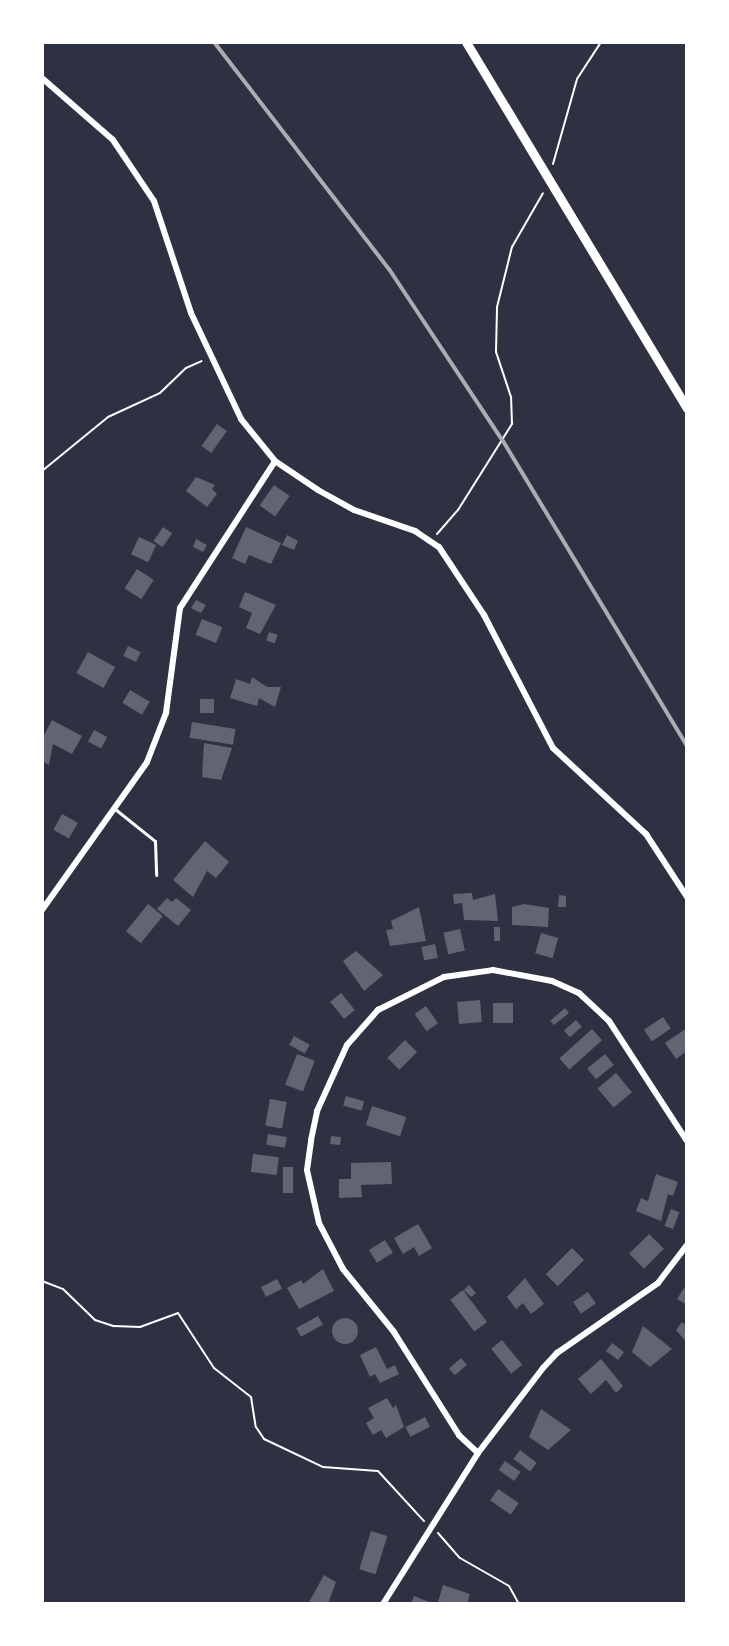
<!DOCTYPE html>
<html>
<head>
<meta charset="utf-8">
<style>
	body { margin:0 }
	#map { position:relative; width:729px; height:1646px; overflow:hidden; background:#2d3142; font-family:"Source Sans 3",sans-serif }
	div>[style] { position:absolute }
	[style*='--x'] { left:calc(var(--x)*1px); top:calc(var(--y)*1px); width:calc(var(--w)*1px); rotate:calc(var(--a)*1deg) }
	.building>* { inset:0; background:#626471; transform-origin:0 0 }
	.round { border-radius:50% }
	.path>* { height:2px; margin:-1px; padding:0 1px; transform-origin:1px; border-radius:1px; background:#fff }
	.service>* { height:3px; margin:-1.5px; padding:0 1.5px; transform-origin:1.5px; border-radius:1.5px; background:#fff }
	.minor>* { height:6px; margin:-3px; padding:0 3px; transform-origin:3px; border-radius:3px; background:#fff }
	.primary>* { height:9px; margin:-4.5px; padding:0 4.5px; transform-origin:4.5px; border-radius:4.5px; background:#fff }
	.rail>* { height:4px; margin:-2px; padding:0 2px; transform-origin:2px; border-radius:2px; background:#abadb3 }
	span { translate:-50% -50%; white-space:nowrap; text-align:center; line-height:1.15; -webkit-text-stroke:6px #fff; paint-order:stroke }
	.frame { position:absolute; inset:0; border:44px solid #fff; pointer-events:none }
</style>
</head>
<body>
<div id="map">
	<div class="building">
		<div style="left:217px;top:424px;width:12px;height:27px;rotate:35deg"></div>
		<div style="clip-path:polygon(196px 477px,215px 485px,212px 489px,217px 494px,207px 507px,186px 491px)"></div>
		<div style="left:274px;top:485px;width:19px;height:25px;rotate:35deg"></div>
		<div style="left:163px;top:527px;width:11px;height:17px;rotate:34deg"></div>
		<div style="clip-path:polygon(246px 527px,281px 543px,271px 564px,249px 555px,245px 564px,232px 558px)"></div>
		<div style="clip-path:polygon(287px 535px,298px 541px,294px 550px,282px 545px)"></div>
		<div style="left:139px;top:537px;width:19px;height:19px;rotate:25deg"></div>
		<div style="clip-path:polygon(196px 539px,207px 545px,203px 552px,193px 547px)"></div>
		<div style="left:137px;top:569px;width:20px;height:23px;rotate:33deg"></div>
		<div style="clip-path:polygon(245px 592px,276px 605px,260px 634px,246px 628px,252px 613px,239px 607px)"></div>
		<div style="clip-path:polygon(196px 600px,206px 605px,201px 613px,191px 608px)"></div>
		<div style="left:202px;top:619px;width:22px;height:17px;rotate:22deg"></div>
		<div style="left:269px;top:632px;width:9px;height:9px;rotate:18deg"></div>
		<div style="left:128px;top:646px;width:14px;height:11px;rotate:25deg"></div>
		<div style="left:88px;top:652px;width:31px;height:24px;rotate:29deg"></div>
		<div style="clip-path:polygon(252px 677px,267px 687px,281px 687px,275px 707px,259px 698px,257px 706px,230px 698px,236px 679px,250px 684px)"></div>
		<div style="left:130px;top:690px;width:23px;height:15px;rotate:31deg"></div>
		<div style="left:200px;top:699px;width:14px;height:14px"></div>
		<div style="clip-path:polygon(52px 720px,82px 736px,72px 754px,53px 744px,49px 765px,42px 761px,42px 739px)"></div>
		<div style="left:192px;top:722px;width:44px;height:16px;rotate:9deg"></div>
		<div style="left:94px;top:730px;width:15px;height:13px;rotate:28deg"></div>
		<div style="clip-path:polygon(204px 743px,232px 748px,221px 780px,202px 777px)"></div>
		<div style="left:62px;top:814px;width:18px;height:18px;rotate:29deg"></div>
		<div style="clip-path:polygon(205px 841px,229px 862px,216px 878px,207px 871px,193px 897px,173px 880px)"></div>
		<div style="clip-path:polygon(472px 893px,473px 900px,495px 894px,498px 921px,464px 920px,462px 903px,454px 904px,453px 894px)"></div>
		<div style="clip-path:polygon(559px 895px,566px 896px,566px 907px,558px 907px)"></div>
		<div style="clip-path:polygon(167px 898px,172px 902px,176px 898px,191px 910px,178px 926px,157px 909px)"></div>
		<div style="left:148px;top:904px;width:19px;height:35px;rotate:39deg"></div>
		<div style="clip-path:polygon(524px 904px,549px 908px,548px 927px,512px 925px,512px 907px)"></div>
		<div style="clip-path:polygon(419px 907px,426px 941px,390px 946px,386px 930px,393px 929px,391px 921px)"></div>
		<div style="left:494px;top:927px;width:6px;height:14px"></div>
		<div style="left:460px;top:929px;width:22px;height:17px;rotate:77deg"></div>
		<div style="left:541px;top:933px;width:18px;height:21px;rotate:16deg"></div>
		<div style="left:435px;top:944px;width:14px;height:14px;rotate:78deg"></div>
		<div style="clip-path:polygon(356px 951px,383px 975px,364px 991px,343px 961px)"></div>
		<div style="left:341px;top:993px;width:22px;height:14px;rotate:51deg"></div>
		<div style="left:480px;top:1000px;width:22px;height:23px;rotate:85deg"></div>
		<div style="left:493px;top:1003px;width:20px;height:20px"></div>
		<div style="left:426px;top:1006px;width:21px;height:14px;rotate:55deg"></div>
		<div style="clip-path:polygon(565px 1008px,569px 1013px,554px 1025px,550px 1021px)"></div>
		<div style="left:663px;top:1017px;width:14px;height:23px;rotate:56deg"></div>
		<div style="left:576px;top:1020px;width:9px;height:16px;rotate:49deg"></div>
		<div style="clip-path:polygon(687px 1028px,687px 1051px,676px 1059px,665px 1043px)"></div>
		<div style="left:592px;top:1029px;width:15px;height:44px;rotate:48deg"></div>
		<div style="left:294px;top:1036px;width:18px;height:10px;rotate:29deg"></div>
		<div style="left:405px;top:1040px;width:17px;height:25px;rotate:45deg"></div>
		<div style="left:297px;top:1054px;width:19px;height:33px;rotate:21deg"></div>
		<div style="left:605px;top:1054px;width:14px;height:23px;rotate:51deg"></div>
		<div style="left:616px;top:1073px;width:25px;height:24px;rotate:50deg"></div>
		<div style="left:346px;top:1096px;width:19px;height:10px;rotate:16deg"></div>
		<div style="left:270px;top:1099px;width:17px;height:27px;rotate:10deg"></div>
		<div style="left:372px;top:1106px;width:36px;height:20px;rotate:18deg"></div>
		<div style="left:268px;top:1134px;width:19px;height:11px;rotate:9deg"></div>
		<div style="left:331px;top:1136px;width:10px;height:8px;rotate:6deg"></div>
		<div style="left:253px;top:1154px;width:26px;height:18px;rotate:7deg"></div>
		<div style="clip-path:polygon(391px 1162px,392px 1184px,361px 1185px,362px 1197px,339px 1198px,339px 1179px,351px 1179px,351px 1163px)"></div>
		<div style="left:283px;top:1167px;width:10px;height:26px"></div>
		<div style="clip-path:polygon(656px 1174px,678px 1182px,673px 1196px,668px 1194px,661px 1221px,636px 1211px,641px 1198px,648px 1201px)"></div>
		<div style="left:671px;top:1209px;width:9px;height:18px;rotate:21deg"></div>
		<div style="clip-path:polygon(418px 1224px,432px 1248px,419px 1256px,414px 1247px,403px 1254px,394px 1238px)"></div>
		<div style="left:649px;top:1234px;width:21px;height:28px;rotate:45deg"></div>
		<div style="left:385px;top:1240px;width:15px;height:19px;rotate:58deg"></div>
		<div style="left:572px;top:1248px;width:17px;height:37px;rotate:45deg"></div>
		<div style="clip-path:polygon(323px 1269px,334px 1291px,299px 1309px,287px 1288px,301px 1280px,303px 1284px)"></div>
		<div style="clip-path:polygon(525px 1278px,544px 1304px,531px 1314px,523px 1303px,516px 1309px,507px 1297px)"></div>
		<div style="left:277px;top:1279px;width:11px;height:18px;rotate:63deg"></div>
		<div style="clip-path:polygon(469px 1285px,476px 1293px,471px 1297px,464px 1290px)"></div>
		<div style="clip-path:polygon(684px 1288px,687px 1290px,687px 1305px,677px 1299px)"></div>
		<div style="left:463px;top:1290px;width:40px;height:16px;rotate:53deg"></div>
		<div style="left:588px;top:1292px;width:14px;height:18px;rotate:56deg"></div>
		<div style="left:318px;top:1316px;width:10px;height:25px;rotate:61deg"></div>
		<div class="round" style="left:332px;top:1318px;width:26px;height:26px"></div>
		<div style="clip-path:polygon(682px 1322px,687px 1326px,687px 1343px,676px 1330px)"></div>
		<div style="clip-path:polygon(643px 1326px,672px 1349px,650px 1367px,632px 1352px)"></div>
		<div style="left:502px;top:1340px;width:32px;height:14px;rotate:51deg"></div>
		<div style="left:612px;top:1343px;width:15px;height:10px;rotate:37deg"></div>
		<div style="clip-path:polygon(376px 1347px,387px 1369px,395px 1365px,399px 1374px,380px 1383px,375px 1374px,370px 1377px,360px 1355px)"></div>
		<div style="left:461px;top:1358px;width:9px;height:16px;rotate:49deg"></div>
		<div style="clip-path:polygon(601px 1359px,623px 1386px,616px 1393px,606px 1380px,591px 1394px,578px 1379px)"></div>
		<div style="clip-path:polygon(387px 1398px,393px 1408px,396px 1405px,404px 1427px,386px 1438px,381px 1430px,373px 1435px,366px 1423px,374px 1418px,368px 1408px)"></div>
		<div style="clip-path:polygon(541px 1409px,571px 1430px,548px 1450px,529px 1437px)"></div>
		<div style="left:425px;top:1417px;width:11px;height:22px;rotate:63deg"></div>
		<div style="left:520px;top:1450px;width:21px;height:11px;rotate:37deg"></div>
		<div style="left:505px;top:1461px;width:19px;height:11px;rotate:35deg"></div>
		<div style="left:498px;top:1489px;width:25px;height:14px;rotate:34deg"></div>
		<div style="left:371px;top:1531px;width:17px;height:40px;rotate:17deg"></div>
		<div style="clip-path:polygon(324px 1575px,336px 1582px,328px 1604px,308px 1604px)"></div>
		<div style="clip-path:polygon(443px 1585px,470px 1594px,467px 1604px,438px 1602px)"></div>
		<div style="clip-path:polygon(414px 1596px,434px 1604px,411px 1604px)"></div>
	</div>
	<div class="path">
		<div style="--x:553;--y:164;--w:88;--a:-74.2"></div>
		<div style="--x:577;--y:79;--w:44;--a:-57"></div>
		<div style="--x:42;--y:471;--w:85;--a:-39.3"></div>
		<div style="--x:108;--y:417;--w:57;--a:-24.8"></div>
		<div style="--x:160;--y:393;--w:36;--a:-44"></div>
		<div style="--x:186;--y:368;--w:17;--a:-24"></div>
		<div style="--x:437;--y:534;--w:32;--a:-49"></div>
		<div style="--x:458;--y:510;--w:102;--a:-57.9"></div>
		<div style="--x:512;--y:424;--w:27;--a:-92"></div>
		<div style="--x:511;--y:397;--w:47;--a:-108.4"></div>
		<div style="--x:496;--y:352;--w:45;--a:-88.7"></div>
		<div style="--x:497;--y:307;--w:62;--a:-76"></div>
		<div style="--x:512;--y:247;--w:62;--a:-60.1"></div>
		<div style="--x:42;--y:1281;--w:22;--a:21"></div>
		<div style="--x:63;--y:1289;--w:45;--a:44.1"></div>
		<div style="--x:95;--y:1320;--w:20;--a:18"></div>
		<div style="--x:114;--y:1326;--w:26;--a:2"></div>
		<div style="--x:140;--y:1327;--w:40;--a:-20.2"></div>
		<div style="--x:178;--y:1313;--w:66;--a:56.8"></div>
		<div style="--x:214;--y:1368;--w:47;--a:38.1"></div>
		<div style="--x:251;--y:1397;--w:30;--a:81"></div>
		<div style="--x:256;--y:1427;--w:14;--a:56"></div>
		<div style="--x:264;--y:1439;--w:65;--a:25.4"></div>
		<div style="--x:323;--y:1467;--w:55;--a:4.2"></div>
		<div style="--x:378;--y:1471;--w:68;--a:47.4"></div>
		<div style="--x:438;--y:1533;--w:33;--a:49"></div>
		<div style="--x:460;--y:1558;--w:56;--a:29.7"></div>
		<div style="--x:509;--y:1586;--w:21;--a:61"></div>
	</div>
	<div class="service">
		<div style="--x:115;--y:809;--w:51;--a:38.7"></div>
		<div style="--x:155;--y:841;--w:34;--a:88"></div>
	</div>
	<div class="minor">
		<div style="--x:42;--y:78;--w:94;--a:41.1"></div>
		<div style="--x:113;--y:140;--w:73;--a:56.1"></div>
		<div style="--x:154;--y:201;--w:118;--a:71.7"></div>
		<div style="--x:191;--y:313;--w:117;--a:64.7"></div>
		<div style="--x:241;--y:419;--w:54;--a:51"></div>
		<div style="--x:275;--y:461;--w:52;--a:34"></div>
		<div style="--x:318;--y:490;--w:41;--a:29.1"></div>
		<div style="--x:354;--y:510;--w:65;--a:19"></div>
		<div style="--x:415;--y:531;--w:29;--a:34"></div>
		<div style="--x:439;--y:547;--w:82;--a:56.5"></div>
		<div style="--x:484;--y:615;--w:150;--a:62.6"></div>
		<div style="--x:553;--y:748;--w:127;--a:42.8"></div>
		<div style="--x:646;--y:834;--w:75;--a:56.9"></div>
		<div style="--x:42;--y:910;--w:181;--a:-54.6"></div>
		<div style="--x:147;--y:762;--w:53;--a:-68.8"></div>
		<div style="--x:166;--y:713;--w:106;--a:-82.4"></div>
		<div style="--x:180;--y:608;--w:175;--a:-57.1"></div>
		<div style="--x:478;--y:1453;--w:26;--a:-137"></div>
		<div style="--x:459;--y:1435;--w:122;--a:-122.3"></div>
		<div style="--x:394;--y:1332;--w:81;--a:-129"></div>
		<div style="--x:343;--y:1269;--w:52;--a:-117.6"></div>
		<div style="--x:319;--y:1223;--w:54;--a:-102.8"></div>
		<div style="--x:307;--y:1170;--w:30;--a:-82"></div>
		<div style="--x:311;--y:1140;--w:30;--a:-78"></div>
		<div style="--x:317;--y:1111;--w:72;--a:-65.6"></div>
		<div style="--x:347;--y:1045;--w:47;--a:-48.5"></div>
		<div style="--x:378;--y:1010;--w:74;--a:-26.6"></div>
		<div style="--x:444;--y:977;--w:49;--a:-8.1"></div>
		<div style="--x:493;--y:970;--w:60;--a:10.6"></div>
		<div style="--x:552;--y:981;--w:30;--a:24"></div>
		<div style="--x:579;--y:993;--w:41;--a:43"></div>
		<div style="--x:609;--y:1021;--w:143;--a:57"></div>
		<div style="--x:383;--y:1604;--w:178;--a:-57.8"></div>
		<div style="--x:478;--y:1453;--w:107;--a:-52.6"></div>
		<div style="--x:543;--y:1368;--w:21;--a:-47"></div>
		<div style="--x:557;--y:1353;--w:123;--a:-34.7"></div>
		<div style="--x:658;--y:1283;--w:48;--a:-52.7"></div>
	</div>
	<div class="primary">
		<div style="--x:466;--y:42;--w:428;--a:58.9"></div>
	</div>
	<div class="rail">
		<div style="--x:214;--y:42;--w:287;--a:52.4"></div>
		<div style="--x:389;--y:269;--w:206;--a:56.5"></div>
		<div style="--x:503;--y:441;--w:356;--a:58.9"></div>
	</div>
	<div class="frame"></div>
</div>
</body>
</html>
